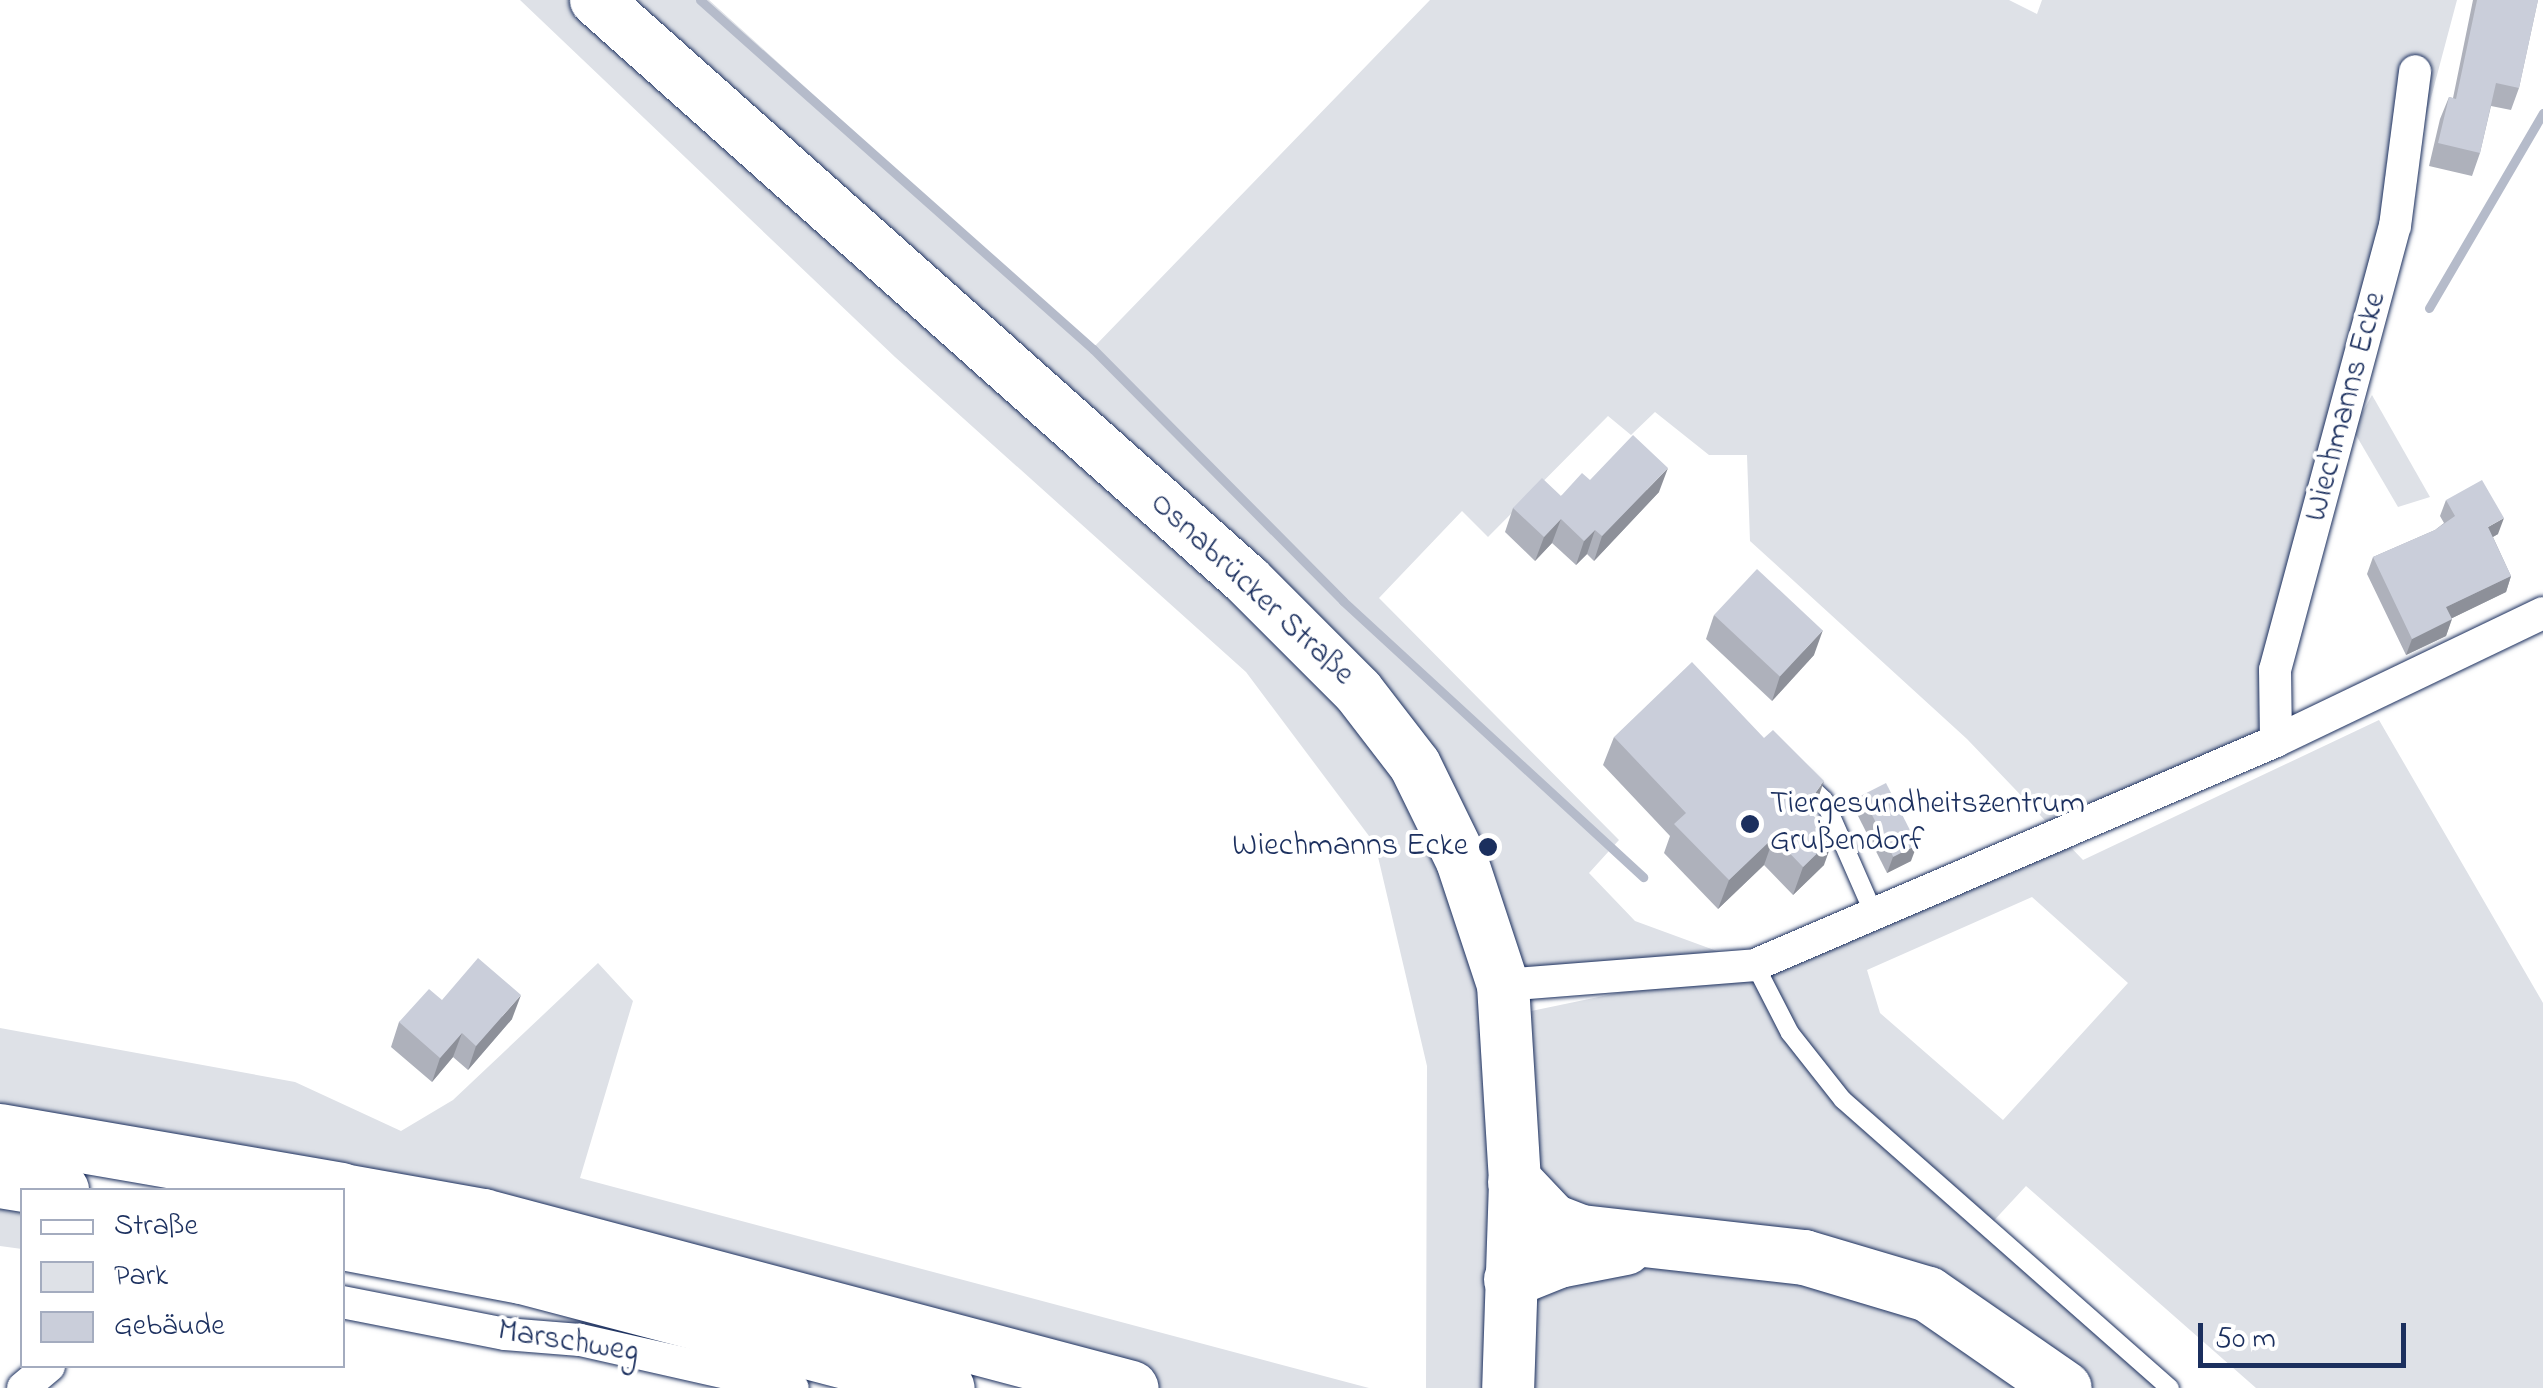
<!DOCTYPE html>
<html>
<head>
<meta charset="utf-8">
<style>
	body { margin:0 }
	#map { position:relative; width:2543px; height:1388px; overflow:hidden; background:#fff; font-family:"Indie Flower",sans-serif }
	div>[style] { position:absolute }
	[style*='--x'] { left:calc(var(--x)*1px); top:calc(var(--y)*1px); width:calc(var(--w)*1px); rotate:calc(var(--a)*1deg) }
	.green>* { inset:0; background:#dee1e7 }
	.stream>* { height:9px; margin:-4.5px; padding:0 4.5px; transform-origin:4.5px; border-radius:4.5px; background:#b5bbca }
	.roads { filter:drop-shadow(0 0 2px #1b2f5e) drop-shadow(0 0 2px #1b2f5e) }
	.service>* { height:18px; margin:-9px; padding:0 9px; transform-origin:9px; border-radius:9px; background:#fff }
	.minor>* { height:32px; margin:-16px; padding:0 16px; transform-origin:16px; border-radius:16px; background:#fff }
	.primary>* { height:52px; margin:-26px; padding:0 26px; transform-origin:26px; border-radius:26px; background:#fff }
	.trunk>* { height:55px; margin:-27.5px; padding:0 27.5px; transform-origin:27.5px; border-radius:27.5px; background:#fff }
	.wall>* { inset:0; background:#aeb1bb }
	.shaded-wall>* { inset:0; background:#8d9099 }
	.building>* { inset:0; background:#caceda; transform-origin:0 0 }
	.dots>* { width:28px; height:28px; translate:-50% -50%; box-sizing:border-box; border:5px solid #fff; border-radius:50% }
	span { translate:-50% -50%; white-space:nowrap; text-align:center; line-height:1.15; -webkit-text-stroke:8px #fff; paint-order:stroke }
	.street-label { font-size:32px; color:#1b2f5e }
	.poi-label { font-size:32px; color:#1b2f5e }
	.left { translate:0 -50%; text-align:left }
	.right { translate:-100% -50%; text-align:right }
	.legend { position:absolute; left:20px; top:1188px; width:325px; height:180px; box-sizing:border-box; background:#fff; border:2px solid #a4acbf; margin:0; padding:12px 18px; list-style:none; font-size:30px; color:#1b2f5e }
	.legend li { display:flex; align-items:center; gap:20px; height:50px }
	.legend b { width:50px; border:2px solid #a4acbf }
	.scale { position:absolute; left:2198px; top:1323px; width:208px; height:45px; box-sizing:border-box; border:5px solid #1b2f5e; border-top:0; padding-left:12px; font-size:30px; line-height:35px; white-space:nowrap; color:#1b2f5e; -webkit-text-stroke:8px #fff; paint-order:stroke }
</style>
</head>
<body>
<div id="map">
	<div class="green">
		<div style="clip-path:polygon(evenodd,520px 0,709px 0,1093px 348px,1430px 0,2009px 0,2037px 14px,2042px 0,2457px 0,2333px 466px,2276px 741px,2059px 835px,2083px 860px,2379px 720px,2543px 1003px,2543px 1388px,2256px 1388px,2026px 1186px,1988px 1227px,2173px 1388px,2081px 1388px,1933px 1283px,1572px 1217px,1535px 1178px,1522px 1013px,1743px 967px,1503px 985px,1522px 1288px,1588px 1261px,1710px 1257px,1920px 1304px,2045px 1388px,1426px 1388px,1427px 1066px,1375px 844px,1246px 672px,895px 357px,520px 0,1655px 412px,1709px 455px,1747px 455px,1750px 541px,1967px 739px,2058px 834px,1755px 965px,1635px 921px,1589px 873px,1619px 840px,1379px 598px,1462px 511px,1488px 537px,1608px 416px,1631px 435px,1655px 412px,520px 0,2032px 897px,2128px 983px,2003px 1120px,1880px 1013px,1867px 970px,2032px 897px)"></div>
		<div style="clip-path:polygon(2372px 395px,2430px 497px,2398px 507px,2353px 430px)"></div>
		<div style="clip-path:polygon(598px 963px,633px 1001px,580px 1178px,1369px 1388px,1131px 1388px,0 1131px,0 1028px,295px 1082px,401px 1131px,453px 1100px)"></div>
		<div style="clip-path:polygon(0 1180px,22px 1190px,22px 1249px,0 1246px)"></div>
	</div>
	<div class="stream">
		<div style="--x:700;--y:0;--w:526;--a:41.61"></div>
		<div style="--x:1093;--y:349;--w:355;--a:45.2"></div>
		<div style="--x:1343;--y:601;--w:408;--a:42.6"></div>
		<div style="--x:2429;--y:308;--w:226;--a:-59.7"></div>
	</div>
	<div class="roads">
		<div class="service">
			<div style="--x:1802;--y:779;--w:30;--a:44"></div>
			<div style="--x:1824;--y:800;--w:124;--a:66.3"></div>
			<div style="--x:1755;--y:965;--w:76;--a:62.8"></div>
			<div style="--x:1790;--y:1033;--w:85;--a:51.7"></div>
			<div style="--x:1843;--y:1100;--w:436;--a:41.4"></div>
		</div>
		<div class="minor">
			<div style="--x:2276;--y:741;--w:71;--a:-90.8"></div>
			<div style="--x:2275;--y:670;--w:460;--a:-74.9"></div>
			<div style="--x:2395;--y:226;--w:156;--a:-82.6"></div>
			<div style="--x:1503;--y:985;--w:253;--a:-4.5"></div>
			<div style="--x:1755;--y:965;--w:567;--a:-23.26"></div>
			<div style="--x:2276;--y:741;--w:296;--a:-25.6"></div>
			<div style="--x:342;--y:1302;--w:166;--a:11.1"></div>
			<div style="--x:505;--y:1334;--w:75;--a:4.6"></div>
			<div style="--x:580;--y:1340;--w:218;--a:12.7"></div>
			<div style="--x:23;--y:1388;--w:34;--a:-40"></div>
		</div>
		<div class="primary">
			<div style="--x:596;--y:0;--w:872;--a:41.7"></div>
			<div style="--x:1247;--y:580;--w:157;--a:45"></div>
			<div style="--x:1358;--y:691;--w:93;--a:52.4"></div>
			<div style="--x:1415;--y:765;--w:107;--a:63.9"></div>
			<div style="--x:1462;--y:861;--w:131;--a:71.7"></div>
			<div style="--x:1503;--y:985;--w:197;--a:86.5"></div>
			<div style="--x:1515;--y:1182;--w:206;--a:91.9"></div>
		</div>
		<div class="trunk">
			<div style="--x:0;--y:1131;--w:346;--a:9.8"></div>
			<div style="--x:0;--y:1180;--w:62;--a:9.3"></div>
			<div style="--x:1515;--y:1182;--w:54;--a:46.5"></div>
			<div style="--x:1552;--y:1221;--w:31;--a:21"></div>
			<div style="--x:1581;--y:1232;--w:224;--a:6.4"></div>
			<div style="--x:1804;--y:1257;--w:129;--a:16.6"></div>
			<div style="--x:1928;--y:1294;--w:165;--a:34.7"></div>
			<div style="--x:342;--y:1191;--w:143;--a:10.1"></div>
			<div style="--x:483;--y:1216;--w:670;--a:14.87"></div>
			<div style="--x:342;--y:1242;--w:182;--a:10.8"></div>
			<div style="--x:521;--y:1276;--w:440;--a:14.7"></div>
			<div style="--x:1511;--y:1279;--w:51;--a:-22"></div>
			<div style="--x:1558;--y:1260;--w:68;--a:-11"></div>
		</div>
	</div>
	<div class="wall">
		<div style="clip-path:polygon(2473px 0,2538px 0,2519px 88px,2511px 110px,2491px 106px,2480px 153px,2472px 176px,2429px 166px,2440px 119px,2449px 97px,2453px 98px)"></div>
		<div style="clip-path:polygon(1590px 480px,1659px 492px,1594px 561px,1587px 554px,1576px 565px,1552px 543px,1535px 561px,1505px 532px,1513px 508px,1561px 496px)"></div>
		<div style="clip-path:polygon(2446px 500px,2498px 534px,2493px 537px,2511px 576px,2506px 592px,2452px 618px,2446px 636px,2406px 655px,2367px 574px,2373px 557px,2435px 530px,2444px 523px,2440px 516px)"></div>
		<div style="clip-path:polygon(1714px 615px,1814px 655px,1772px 701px,1706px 639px)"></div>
		<div style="clip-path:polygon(1614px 737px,1814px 810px,1811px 813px,1824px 865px,1793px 895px,1764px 865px,1718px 909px,1664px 853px,1670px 836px,1603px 765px)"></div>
		<div style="clip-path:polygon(1862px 795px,1911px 861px,1887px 873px,1856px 812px)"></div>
		<div style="clip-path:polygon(442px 1000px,512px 1019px,468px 1070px,453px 1057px,432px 1082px,391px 1047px,399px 1022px)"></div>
	</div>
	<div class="shaded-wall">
		<div style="clip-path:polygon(1668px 468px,1659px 492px,1594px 561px,1602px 536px)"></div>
		<div style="clip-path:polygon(2504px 518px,2498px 534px,2482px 543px,2488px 527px)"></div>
		<div style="clip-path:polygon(1561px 519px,1552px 543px,1535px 561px,1544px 537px)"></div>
		<div style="clip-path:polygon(1595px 530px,1587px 554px,1576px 565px,1584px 541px)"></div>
		<div style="clip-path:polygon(2511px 576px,2506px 592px,2440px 624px,2446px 607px)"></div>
		<div style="clip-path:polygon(2452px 619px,2446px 636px,2406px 655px,2412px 639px)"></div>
		<div style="clip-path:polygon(1823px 630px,1814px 655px,1772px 701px,1780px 676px)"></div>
		<div style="clip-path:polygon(1824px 781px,1814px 810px,1795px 835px,1805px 807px)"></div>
		<div style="clip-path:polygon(1774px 837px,1764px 865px,1718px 909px,1729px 880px)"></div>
		<div style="clip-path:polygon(1834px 837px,1824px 865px,1793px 895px,1803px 867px)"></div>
		<div style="clip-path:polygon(1917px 845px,1911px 861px,1887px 873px,1893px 857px)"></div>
		<div style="clip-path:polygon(521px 995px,512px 1019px,468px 1070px,476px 1046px)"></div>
		<div style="clip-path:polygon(462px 1033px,453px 1057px,432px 1082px,440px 1058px)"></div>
	</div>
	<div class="building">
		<div style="clip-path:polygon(2477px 0,2538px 0,2519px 88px,2496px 83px,2480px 153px,2438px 143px,2449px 97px,2456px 99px)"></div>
		<div style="clip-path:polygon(1633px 435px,1668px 468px,1602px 536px,1595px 530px,1584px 541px,1561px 519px,1544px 537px,1513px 508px,1542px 478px,1561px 496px,1582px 473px,1590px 480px)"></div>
		<div style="clip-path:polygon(2482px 480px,2504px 518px,2488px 527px,2511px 576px,2446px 607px,2452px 619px,2412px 639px,2373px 557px,2435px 530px,2455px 516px,2446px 500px)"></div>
		<div style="left:1757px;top:569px;width:90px;height:63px;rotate:43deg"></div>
		<div style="clip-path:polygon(1692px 662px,1764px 738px,1773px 730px,1824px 781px,1805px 807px,1834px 837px,1803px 867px,1774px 837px,1729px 880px,1674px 824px,1686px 813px,1614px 737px)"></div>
		<div style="left:1886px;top:783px;width:69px;height:27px;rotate:63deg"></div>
		<div style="clip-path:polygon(478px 958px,521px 995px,476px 1046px,462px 1033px,440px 1058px,399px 1022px,429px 989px,442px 1000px)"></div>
	</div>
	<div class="dots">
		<div style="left:1750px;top:824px;background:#1b2f5e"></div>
		<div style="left:1488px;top:847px;background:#1b2f5e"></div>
	</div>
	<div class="street-label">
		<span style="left:2347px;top:407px;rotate:-75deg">Wiechmanns Ecke</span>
		<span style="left:1251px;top:590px;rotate:43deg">Osnabrücker Straße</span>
		<span style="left:568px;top:1343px;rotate:9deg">Marschweg</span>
	</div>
	<div class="poi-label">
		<span class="left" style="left:1770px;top:824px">Tiergesundheitszentrum<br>Grußendorf</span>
		<span class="right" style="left:1468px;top:847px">Wiechmanns Ecke</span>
	</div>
	<ul class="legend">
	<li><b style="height:12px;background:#fff"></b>Straße</li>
	<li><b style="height:28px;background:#dee1e7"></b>Park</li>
	<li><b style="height:28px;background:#caceda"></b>Gebäude</li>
	</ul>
	<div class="scale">50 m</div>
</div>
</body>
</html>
